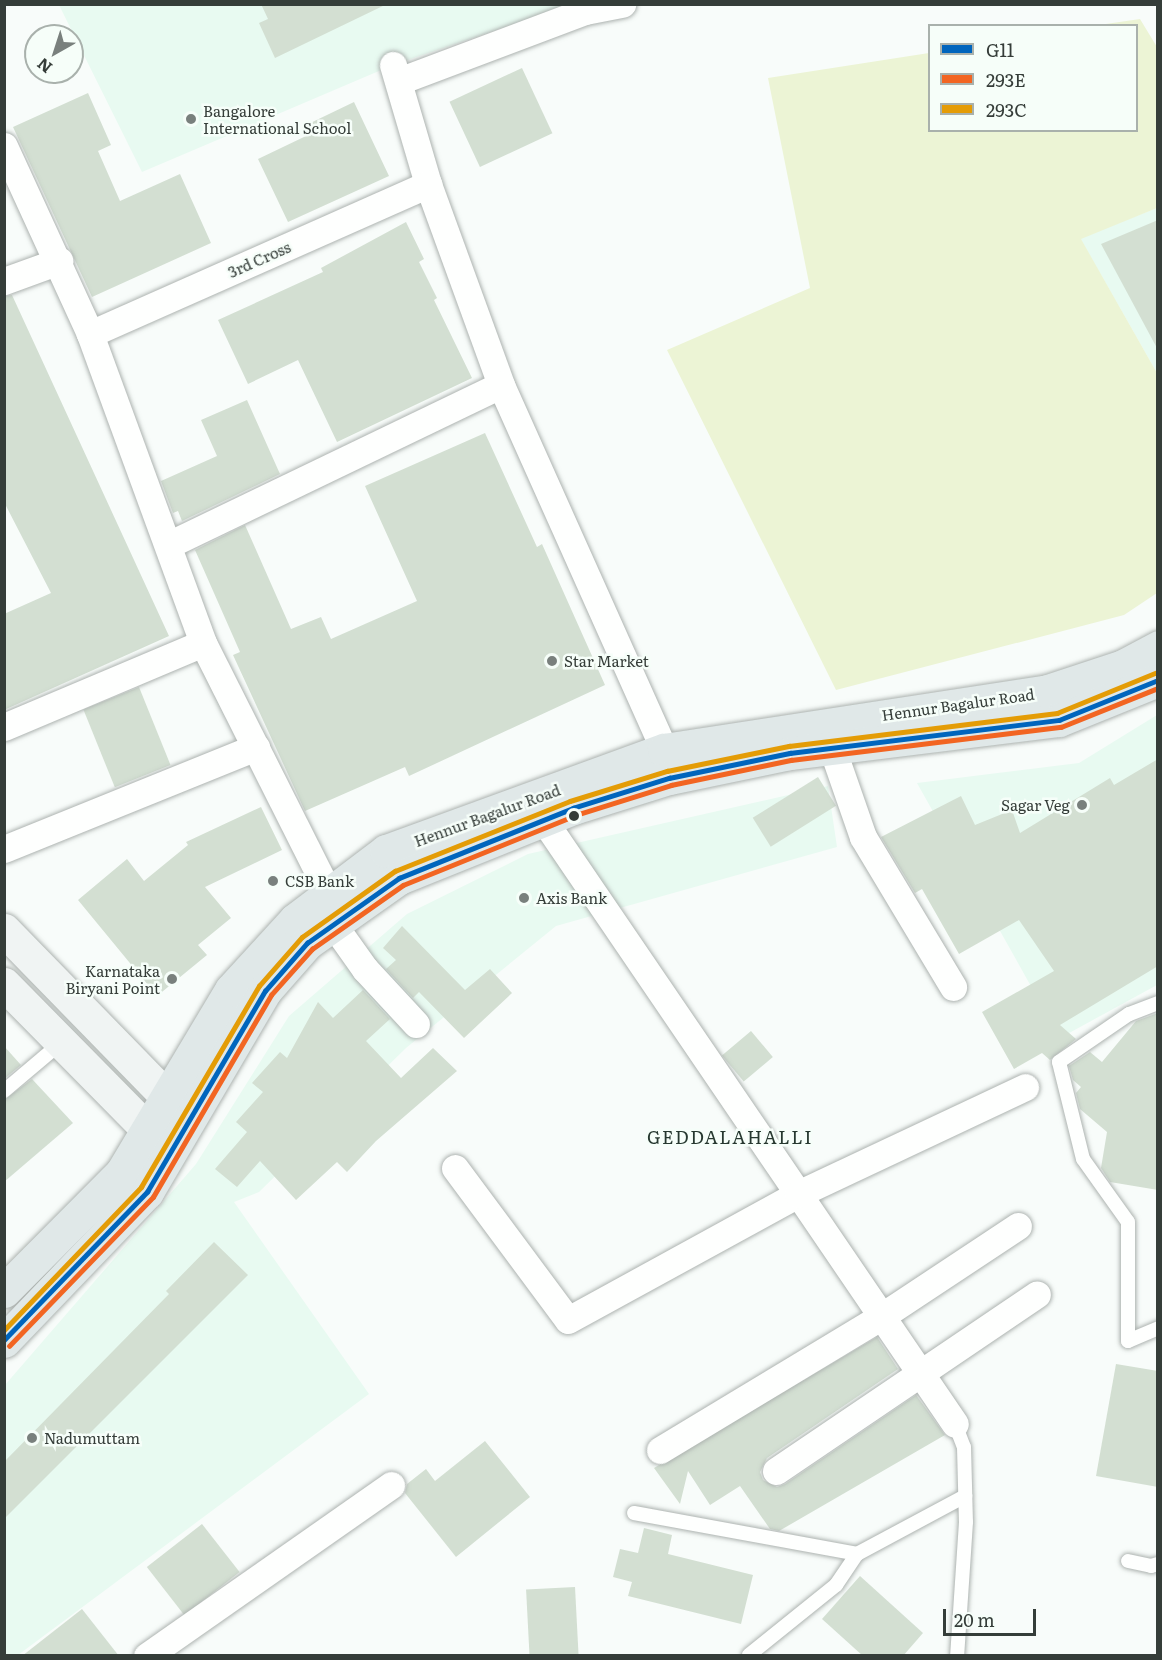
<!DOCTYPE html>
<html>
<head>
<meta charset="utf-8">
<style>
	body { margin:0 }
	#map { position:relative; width:1162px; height:1660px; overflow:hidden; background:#f8fcfa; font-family:Literata,serif }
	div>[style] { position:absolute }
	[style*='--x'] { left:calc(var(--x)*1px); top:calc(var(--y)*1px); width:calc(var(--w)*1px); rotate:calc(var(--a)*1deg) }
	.built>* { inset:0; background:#e8faf1 }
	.green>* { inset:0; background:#ecf4d5 }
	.building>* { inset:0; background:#d3dfd2; transform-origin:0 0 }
	.roads { filter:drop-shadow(0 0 2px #adb3b0) drop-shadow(0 0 2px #adb3b0) }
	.lane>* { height:14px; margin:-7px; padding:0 7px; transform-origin:7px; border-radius:7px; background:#fefffe }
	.street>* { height:27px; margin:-13.5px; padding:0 13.5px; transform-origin:13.5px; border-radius:13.5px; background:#fefffe }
	.secondary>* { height:33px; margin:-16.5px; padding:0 16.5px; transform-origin:16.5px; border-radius:16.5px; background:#f0f4f3 }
	.primary>* { height:33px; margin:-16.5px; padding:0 16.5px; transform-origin:16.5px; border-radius:16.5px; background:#e0e8e8 }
	.bus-1>* { height:4.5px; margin:-2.25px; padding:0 2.25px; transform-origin:2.25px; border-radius:2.25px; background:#0065bd }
	.bus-2>* { height:4.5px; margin:-2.25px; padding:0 2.25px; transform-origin:2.25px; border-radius:2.25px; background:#f26522 }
	.bus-3>* { height:4.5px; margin:-2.25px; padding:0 2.25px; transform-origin:2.25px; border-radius:2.25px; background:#e49c06 }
	.dots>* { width:16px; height:16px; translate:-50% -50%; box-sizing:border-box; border:3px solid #f6fef9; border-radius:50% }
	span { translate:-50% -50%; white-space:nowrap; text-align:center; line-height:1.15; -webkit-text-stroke:5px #f6fef9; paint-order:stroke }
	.poi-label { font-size:15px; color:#353d39 }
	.left { translate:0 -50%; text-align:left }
	.right { translate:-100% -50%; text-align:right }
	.street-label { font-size:15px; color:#353d39 }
	.quarter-label { font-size:18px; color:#273830; letter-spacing:1.5px }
	.frame { position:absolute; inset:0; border:6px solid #353d39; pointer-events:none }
	.legend { position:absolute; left:928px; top:24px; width:210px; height:108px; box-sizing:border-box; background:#f6fef9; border:2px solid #a9b1ac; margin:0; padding:8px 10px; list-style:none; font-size:18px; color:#353d39 }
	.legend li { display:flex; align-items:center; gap:12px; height:30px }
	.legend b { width:30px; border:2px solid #a9b1ac }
	.north { position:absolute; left:24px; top:24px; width:60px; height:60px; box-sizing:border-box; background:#f6fef9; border:2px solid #a9b1ac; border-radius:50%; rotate:219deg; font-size:16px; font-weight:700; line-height:24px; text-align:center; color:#353d39 }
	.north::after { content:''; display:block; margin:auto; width:21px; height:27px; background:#79807d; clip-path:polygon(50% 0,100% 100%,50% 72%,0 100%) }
	.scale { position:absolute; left:943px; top:1609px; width:93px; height:27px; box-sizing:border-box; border:3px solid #353d39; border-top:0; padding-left:8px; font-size:18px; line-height:21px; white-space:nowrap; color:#353d39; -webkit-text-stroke:4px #f6fef9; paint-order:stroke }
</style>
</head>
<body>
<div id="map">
	<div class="built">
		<div style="clip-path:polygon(59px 5px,571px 5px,393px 65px,142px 172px)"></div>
		<div style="clip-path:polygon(1157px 208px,1157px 373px,1080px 238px)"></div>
		<div style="clip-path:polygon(1157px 715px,1157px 985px,1060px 1038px,917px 783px,1079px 763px)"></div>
		<div style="clip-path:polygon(828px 786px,837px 847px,556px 926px,406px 1048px,259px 1192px,234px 1202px,369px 1394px,18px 1655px,5px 1656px,5px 1385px,196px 1164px,289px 1016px,407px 914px,528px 854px)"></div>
	</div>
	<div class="green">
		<div style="clip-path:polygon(1140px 19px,1157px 47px,1157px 208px,1081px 239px,1157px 373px,1157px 593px,1124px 615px,836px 690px,667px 350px,810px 288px,768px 78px,929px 53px,930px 130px,1136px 130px,1136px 26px,1099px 25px)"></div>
	</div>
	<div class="building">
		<div style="clip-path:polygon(261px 4px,387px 4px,275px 58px,259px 23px,268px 19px)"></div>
		<div style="left:522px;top:68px;width:72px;height:80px;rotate:65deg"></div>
		<div style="clip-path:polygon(88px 93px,111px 145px,98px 151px,120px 201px,180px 174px,211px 243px,92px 297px,13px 127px)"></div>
		<div style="clip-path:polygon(354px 102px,389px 176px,288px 222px,258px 159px,306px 136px,302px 127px)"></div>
		<div style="clip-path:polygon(1158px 220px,1158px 350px,1101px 244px)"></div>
		<div style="clip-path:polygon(406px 222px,424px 259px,419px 262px,437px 298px,434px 300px,472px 378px,337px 442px,298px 360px,248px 384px,218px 320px,323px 272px,321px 268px)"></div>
		<div style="clip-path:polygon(12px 295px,169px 636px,4px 710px,4px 614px,51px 593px,4px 502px,4px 296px)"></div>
		<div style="clip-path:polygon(247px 400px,280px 474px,182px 521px,178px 511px,173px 513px,161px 481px,217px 456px,201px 420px)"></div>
		<div style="clip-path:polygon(485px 433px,537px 547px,542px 544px,605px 685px,409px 776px,405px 767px,305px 811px,233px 655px,240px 652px,195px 550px,245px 525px,291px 629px,321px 617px,331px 639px,417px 601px,365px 486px)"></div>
		<div style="left:139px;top:687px;width:84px;height:60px;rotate:68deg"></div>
		<div style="clip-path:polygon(1158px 759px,1158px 966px,1060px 1025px,1076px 1039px,1050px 1060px,1042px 1053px,1014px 1069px,982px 1012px,1054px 971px,1019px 920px,959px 954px,922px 889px,915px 893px,881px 837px,961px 796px,975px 825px,1012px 810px,1020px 833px,1110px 778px,1114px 785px)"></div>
		<div style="left:818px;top:777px;width:34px;height:77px;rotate:58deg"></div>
		<div style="clip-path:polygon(261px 807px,282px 850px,205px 887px,231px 918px,198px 945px,207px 955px,157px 996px,78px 900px,127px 859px,144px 881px,188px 845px,186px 842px)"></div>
		<div style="clip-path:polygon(402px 926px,465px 990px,490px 969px,512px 993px,464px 1038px,419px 992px,413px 998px,386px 969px,396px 960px,383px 948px)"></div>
		<div style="clip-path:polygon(363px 990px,390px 1019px,366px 1041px,401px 1078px,433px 1048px,457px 1071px,376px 1141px,347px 1172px,337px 1162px,296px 1200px,260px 1161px,237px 1187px,215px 1169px,247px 1132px,236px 1122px,263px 1092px,252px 1083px,280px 1052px,287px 1058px,318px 1002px,333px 1018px)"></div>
		<div style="clip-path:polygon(1158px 1013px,1158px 1190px,1110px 1182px,1101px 1168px,1107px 1132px,1080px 1109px,1076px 1093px,1081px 1087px,1073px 1080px,1069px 1066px,1090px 1052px,1102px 1062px,1136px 1021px)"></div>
		<div style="left:751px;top:1031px;width:34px;height:38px;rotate:50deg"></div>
		<div style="clip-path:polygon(4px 1046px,21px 1065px,4px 1079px)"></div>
		<div style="clip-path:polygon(32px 1079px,73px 1123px,4px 1182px,4px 1100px)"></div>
		<div style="clip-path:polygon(214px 1242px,248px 1275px,4px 1519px,4px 1462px,169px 1294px,166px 1291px)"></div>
		<div style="clip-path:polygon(877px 1337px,898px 1369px,767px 1458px,760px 1472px,763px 1480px,777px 1487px,785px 1484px,916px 1395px,945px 1435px,779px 1531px,770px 1529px,740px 1486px,710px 1505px,688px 1471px,680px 1504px,654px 1468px)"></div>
		<div style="clip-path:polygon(1116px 1364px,1158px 1371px,1158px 1487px,1096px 1476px)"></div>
		<div style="clip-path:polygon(485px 1441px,530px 1497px,456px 1557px,405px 1493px,407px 1484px,426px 1469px,435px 1481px)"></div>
		<div style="left:202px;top:1524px;width:61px;height:70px;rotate:52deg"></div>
		<div style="clip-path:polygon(644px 1528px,672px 1535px,668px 1554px,753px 1575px,741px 1624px,628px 1596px,632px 1582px,613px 1577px,620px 1549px,638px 1553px)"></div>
		<div style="clip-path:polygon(860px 1576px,923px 1633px,903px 1656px,863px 1656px,822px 1619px)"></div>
		<div style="left:575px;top:1587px;width:69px;height:49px;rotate:87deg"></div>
		<div style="clip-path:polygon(82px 1609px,119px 1656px,22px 1656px)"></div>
	</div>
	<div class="roads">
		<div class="lane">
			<div style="--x:1158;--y:1003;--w:31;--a:159"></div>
			<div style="--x:1129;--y:1014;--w:85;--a:145.6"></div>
			<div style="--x:1059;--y:1062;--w:100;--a:76.1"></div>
			<div style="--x:1083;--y:1159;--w:77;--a:54.5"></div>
			<div style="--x:1128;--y:1222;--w:119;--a:90"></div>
			<div style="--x:1128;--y:1341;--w:33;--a:-23"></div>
			<div style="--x:4;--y:1091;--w:76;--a:-40.2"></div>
			<div style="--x:955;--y:1424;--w:25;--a:69"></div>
			<div style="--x:964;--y:1447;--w:75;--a:88.5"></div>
			<div style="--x:966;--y:1522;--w:134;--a:93.8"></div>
			<div style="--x:634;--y:1513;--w:227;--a:10.4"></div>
			<div style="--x:857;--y:1554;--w:123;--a:-28.2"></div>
			<div style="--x:1128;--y:1561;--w:24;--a:12"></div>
			<div style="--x:1151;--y:1566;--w:7;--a:-16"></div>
			<div style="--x:749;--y:1655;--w:112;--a:-38.8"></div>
			<div style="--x:836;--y:1585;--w:37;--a:-56"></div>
		</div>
		<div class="street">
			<div style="--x:393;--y:65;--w:124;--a:73.6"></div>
			<div style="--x:428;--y:184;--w:214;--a:70"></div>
			<div style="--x:501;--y:385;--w:400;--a:65.9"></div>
			<div style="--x:664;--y:750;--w:20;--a:79"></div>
			<div style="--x:399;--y:81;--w:199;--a:-20.6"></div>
			<div style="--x:585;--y:11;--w:38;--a:-11"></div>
			<div style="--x:4;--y:146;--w:207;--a:65.4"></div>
			<div style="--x:90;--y:334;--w:329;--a:69.9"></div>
			<div style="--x:203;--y:643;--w:281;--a:63.3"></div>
			<div style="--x:4;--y:281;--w:59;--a:-20"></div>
			<div style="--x:90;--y:334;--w:370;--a:-23.9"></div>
			<div style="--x:168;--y:545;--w:369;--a:-25.7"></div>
			<div style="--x:4;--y:727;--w:216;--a:-22.9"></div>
			<div style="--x:832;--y:748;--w:94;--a:70.8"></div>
			<div style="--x:863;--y:837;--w:175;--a:59"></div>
			<div style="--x:532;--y:803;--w:751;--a:55.74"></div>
			<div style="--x:4;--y:849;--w:272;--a:-22"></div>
			<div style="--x:333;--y:924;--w:55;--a:54.6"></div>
			<div style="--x:365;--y:969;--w:75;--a:47.2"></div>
			<div style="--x:455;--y:1168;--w:189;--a:53.4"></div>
			<div style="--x:568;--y:1320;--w:262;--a:-28.7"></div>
			<div style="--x:798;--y:1194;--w:251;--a:-25.2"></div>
			<div style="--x:660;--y:1450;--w:259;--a:-31.1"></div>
			<div style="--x:882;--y:1316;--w:163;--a:-33.5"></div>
			<div style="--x:776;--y:1471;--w:315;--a:-34.1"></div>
			<div style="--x:147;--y:1656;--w:298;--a:-35"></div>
		</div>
		<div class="secondary">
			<div style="--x:4;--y:930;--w:235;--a:45.7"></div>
			<div style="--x:168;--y:1098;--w:25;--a:34"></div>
			<div style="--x:4;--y:984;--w:205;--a:45.4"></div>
			<div style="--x:148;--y:1130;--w:27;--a:33"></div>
		</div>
		<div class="primary">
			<div style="--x:4;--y:1291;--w:168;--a:-45.2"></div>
			<div style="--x:122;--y:1172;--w:212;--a:-59.1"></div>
			<div style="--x:231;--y:990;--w:95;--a:-47.6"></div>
			<div style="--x:295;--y:920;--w:114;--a:-37.2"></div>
			<div style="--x:386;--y:851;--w:296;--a:-20"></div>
			<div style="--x:664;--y:750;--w:389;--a:-8.7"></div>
			<div style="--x:1048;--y:691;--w:79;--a:-18.4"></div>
			<div style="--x:1123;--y:666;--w:40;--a:-28"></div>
			<div style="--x:4;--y:1341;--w:207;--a:-46.2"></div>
			<div style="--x:147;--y:1192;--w:233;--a:-59.6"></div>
			<div style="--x:265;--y:991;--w:64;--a:-48.8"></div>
			<div style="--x:307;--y:943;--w:113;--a:-35.2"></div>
			<div style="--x:399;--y:878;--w:188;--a:-21.9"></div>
			<div style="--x:573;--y:808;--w:101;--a:-17.4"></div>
			<div style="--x:669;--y:778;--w:124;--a:-11.7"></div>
			<div style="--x:790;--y:753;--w:271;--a:-7"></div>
			<div style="--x:1059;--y:720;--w:107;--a:-22"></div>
		</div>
	</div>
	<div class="bus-1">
		<div style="--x:4;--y:1340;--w:206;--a:-46"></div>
		<div style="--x:147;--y:1192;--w:233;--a:-59.6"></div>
		<div style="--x:265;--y:991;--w:64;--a:-48.8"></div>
		<div style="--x:307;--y:943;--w:113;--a:-35.2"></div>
		<div style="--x:399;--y:878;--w:188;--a:-21.9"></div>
		<div style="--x:573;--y:808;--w:101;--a:-17.4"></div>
		<div style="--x:669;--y:778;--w:124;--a:-11.7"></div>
		<div style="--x:790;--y:753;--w:271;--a:-7"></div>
		<div style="--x:1059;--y:720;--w:107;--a:-22"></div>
	</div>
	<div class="bus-2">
		<div style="--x:9;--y:1346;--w:207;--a:-46"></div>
		<div style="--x:153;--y:1197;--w:234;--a:-59.7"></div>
		<div style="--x:271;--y:995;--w:62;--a:-48.3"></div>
		<div style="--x:312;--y:949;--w:111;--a:-35.1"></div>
		<div style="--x:403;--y:885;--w:187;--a:-22"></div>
		<div style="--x:576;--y:815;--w:100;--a:-17.5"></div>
		<div style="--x:671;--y:785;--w:123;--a:-11.8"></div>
		<div style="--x:791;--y:760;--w:272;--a:-7"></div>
		<div style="--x:1061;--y:727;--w:105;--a:-21.9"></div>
	</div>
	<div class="bus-3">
		<div style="--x:4;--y:1330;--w:198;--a:-46.2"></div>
		<div style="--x:141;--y:1187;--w:233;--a:-59.6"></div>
		<div style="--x:259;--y:986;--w:65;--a:-48.7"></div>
		<div style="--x:302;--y:937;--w:114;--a:-35.4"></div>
		<div style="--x:395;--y:871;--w:188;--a:-21.8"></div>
		<div style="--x:570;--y:801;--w:102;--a:-17.2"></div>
		<div style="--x:667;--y:771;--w:125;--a:-11.6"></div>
		<div style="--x:789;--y:746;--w:270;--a:-7"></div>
		<div style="--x:1057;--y:713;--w:106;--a:-22.2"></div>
	</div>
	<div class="dots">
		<div style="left:191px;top:119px;background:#79807d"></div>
		<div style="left:552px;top:661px;background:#79807d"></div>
		<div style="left:1082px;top:805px;background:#79807d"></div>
		<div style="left:574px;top:816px;background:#353d39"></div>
		<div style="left:273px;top:881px;background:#79807d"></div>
		<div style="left:524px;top:898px;background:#79807d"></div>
		<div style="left:172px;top:979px;background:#79807d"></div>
		<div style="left:32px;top:1438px;background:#79807d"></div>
	</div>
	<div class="poi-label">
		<span class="left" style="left:203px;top:119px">Bangalore<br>International School</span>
		<span class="left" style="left:564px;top:661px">Star Market</span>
		<span class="right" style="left:1070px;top:805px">Sagar Veg</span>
		<span class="left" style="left:285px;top:881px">CSB Bank</span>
		<span class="left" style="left:536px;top:898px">Axis Bank</span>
		<span class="right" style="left:160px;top:979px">Karnataka<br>Biryani Point</span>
		<span class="left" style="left:44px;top:1438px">Nadumuttam</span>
	</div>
	<div class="street-label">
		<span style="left:259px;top:259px;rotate:-24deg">3rd Cross</span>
		<span style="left:958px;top:704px;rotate:-8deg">Hennur Bagalur Road</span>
		<span style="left:487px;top:815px;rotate:-20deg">Hennur Bagalur Road</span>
	</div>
	<div class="quarter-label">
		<span style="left:730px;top:1137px">GEDDALAHALLI</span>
	</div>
	<div class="frame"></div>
	<ul class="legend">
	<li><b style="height:8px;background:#0065bd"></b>G11</li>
	<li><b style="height:8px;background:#f26522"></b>293E</li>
	<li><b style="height:8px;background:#e49c06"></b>293C</li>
	</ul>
	<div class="north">N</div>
	<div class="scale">20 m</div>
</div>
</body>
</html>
